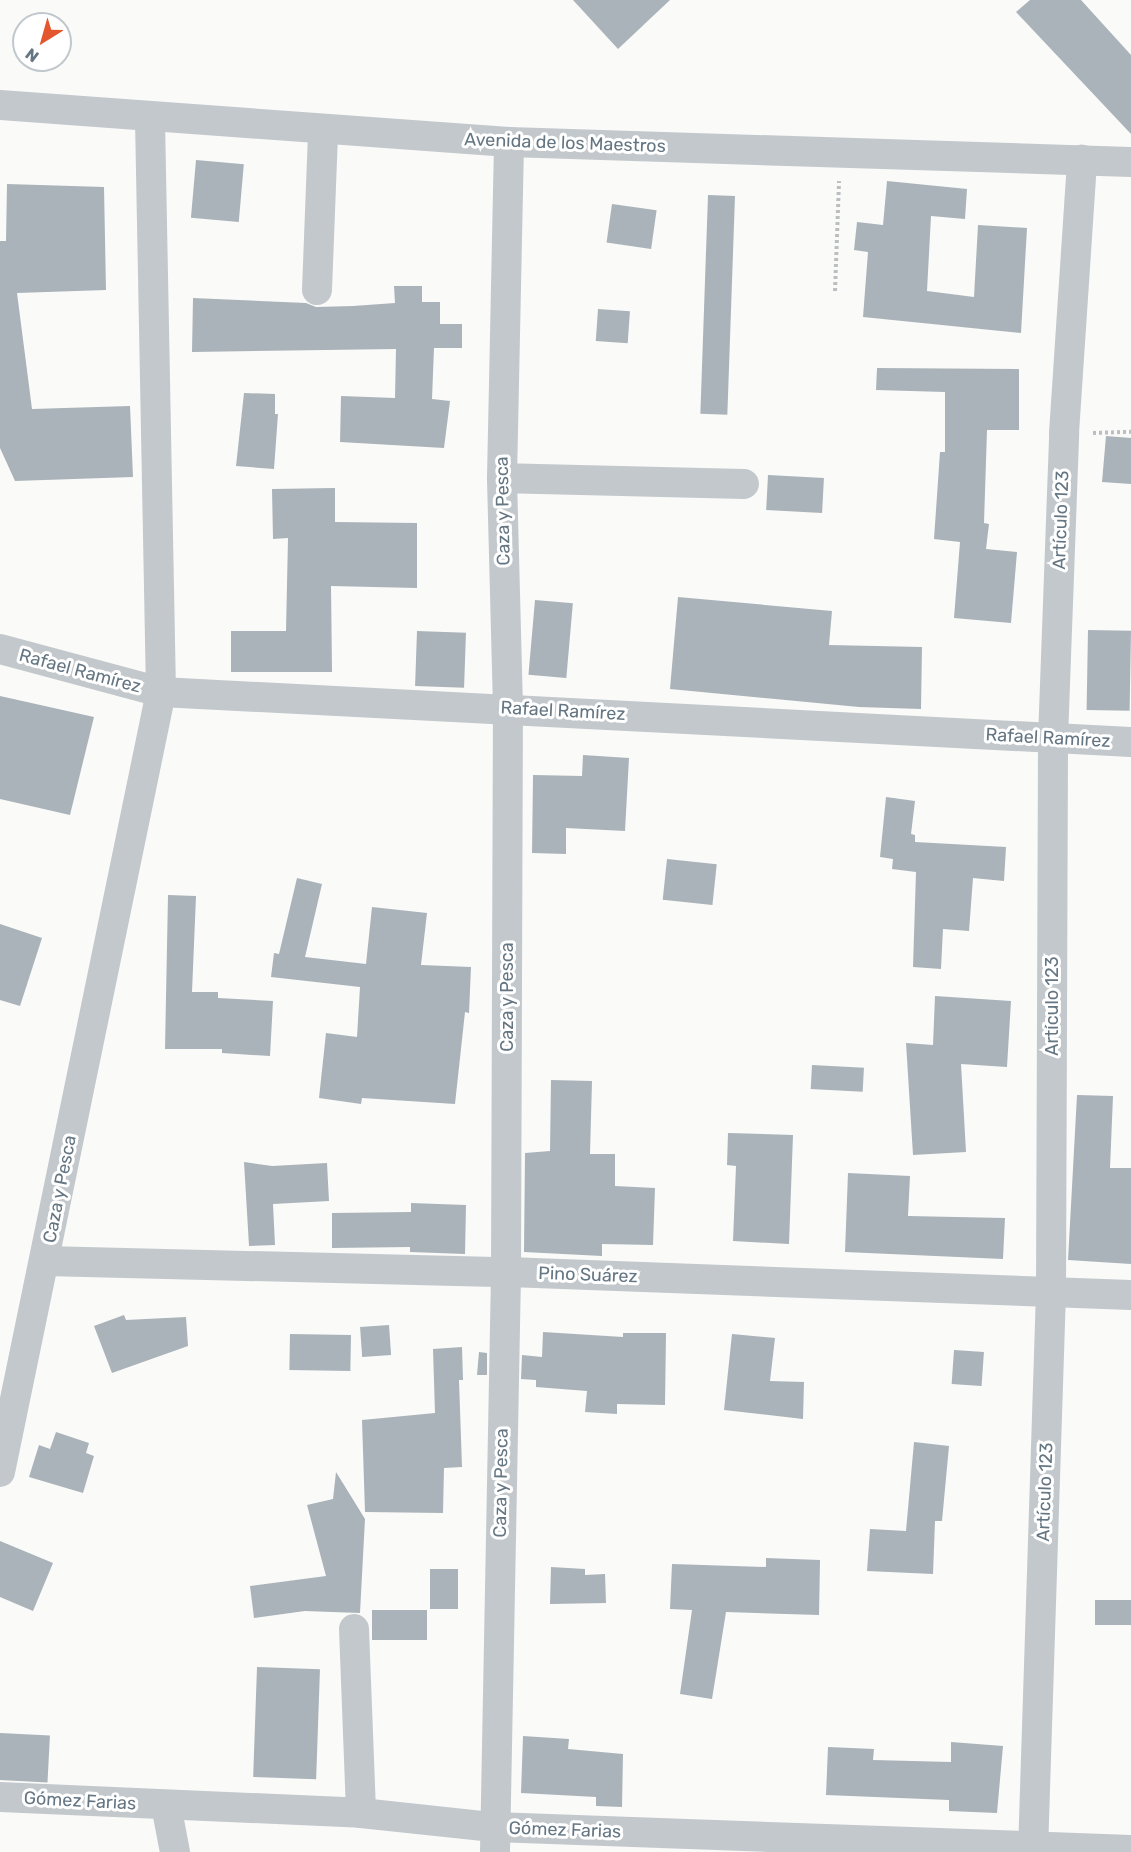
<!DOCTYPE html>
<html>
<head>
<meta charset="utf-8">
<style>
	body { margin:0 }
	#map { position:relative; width:1131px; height:1852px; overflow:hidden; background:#fafaf8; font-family:Rubik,sans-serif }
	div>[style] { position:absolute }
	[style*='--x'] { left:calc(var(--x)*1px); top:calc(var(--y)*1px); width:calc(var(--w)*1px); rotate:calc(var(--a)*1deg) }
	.building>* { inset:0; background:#aab3b9; transform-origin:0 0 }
	.path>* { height:4px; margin-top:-2px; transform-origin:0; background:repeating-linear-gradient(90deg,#bbbfc2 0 3px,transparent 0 6px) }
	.minor>* { height:30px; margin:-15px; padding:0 15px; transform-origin:15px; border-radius:15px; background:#c3c8cc }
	span { translate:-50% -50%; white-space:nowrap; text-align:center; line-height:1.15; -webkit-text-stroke:6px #fff; paint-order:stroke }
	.street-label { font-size:18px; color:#657683 }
	.north { position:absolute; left:12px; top:12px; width:60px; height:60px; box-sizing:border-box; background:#fff; border:2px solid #c1c8cd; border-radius:50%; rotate:217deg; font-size:16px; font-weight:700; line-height:24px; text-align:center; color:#657683 }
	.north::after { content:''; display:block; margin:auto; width:21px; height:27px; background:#e4572e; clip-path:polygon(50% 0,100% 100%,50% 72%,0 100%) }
</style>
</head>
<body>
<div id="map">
	<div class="building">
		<div style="clip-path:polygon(573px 0,670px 0,618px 49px)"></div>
		<div style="clip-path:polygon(1030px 0,1081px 0,1131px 55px,1131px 134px,1016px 12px)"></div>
		<div style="left:196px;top:160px;width:48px;height:58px;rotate:5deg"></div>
		<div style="clip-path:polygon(887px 181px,967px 189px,965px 219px,931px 216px,927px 291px,974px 297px,978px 225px,1027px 228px,1021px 333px,863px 317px,868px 252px,854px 250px,857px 222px,883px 225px)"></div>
		<div style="clip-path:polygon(7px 184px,104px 187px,106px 290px,17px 293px,32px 409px,130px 406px,133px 477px,15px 481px,0 448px,0 241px,6px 241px)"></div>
		<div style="left:708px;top:195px;width:27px;height:219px;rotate:2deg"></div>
		<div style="left:612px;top:204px;width:45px;height:39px;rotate:8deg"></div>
		<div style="clip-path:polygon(394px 286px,422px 286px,422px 302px,440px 302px,440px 324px,462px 324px,462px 348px,434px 348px,432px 399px,450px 401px,444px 448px,340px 442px,341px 396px,395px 398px,396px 349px,192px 352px,193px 298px,306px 303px,316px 307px,353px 306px,395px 303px)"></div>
		<div style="left:598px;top:309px;width:32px;height:32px;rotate:4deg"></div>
		<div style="clip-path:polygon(877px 368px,1019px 369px,1019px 430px,987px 430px,984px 523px,989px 524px,986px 549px,1017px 552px,1011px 623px,954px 618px,960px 542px,934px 539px,940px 452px,945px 452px,945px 392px,876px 390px)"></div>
		<div style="clip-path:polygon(244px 393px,275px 394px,275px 414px,278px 414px,274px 469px,236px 466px)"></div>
		<div style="clip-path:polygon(1106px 436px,1131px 438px,1131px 484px,1102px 482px)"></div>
		<div style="left:768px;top:475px;width:56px;height:35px;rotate:3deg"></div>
		<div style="clip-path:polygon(335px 488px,335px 522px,417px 523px,417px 588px,331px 586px,332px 672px,231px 672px,231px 631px,286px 631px,288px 538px,273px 539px,272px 489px)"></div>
		<div style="clip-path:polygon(678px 597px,832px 611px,829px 645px,922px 647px,921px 709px,859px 707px,670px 689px)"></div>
		<div style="left:535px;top:600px;width:38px;height:75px;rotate:5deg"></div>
		<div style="left:1088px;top:630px;width:43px;height:80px;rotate:1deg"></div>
		<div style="left:417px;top:631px;width:49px;height:55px;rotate:2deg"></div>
		<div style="clip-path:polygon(0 696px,94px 717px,70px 815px,0 799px)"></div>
		<div style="clip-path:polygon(583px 755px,629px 758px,625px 831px,566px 828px,566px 854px,532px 853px,533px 775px,582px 776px)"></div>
		<div style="clip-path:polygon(886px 797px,915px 801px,911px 834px,915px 835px,915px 842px,1006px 847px,1004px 881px,973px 878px,969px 931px,943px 929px,941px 969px,913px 967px,916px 872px,892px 869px,893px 859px,880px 857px)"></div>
		<div style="left:667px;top:859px;width:50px;height:41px;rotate:6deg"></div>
		<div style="clip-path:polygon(297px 878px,322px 884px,305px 957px,366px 964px,372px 907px,427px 913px,421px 965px,471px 967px,469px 1013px,465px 1012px,455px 1104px,362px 1098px,361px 1104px,319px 1098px,326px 1033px,357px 1037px,360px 987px,271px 977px,274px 953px,279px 954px)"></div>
		<div style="clip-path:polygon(168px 895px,196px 896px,192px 992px,218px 992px,218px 998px,273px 1001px,270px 1056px,222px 1053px,222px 1049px,165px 1049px)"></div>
		<div style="clip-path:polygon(0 924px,42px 938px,20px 1006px,0 1000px)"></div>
		<div style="clip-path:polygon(935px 996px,1011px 1001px,1007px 1067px,961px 1064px,966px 1152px,913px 1155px,906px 1043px,933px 1045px)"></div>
		<div style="left:812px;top:1065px;width:52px;height:24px;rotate:3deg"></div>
		<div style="clip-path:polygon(551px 1080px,592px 1081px,590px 1154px,615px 1154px,615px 1186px,655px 1188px,653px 1245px,602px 1244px,602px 1256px,524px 1252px,525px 1153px,550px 1151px)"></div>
		<div style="clip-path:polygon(1077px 1095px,1113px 1096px,1110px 1168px,1131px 1168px,1131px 1264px,1068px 1260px)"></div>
		<div style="clip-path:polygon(728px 1133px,793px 1135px,789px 1244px,733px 1241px,736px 1166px,727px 1165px)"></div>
		<div style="clip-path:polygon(244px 1162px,272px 1166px,327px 1163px,329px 1201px,273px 1204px,275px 1245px,249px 1246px)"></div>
		<div style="clip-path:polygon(848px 1173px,910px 1176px,908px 1216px,1005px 1218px,1003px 1259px,845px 1252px)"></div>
		<div style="clip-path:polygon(411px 1203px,466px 1205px,465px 1254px,410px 1252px,410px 1247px,332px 1248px,332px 1213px,411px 1212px)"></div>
		<div style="clip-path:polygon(124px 1315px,126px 1320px,186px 1317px,188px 1346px,112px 1373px,94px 1326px)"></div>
		<div style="left:389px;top:1325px;width:30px;height:29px;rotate:86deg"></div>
		<div style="clip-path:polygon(543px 1332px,623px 1337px,623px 1333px,666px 1333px,665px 1405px,617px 1404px,617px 1414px,585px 1412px,587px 1391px,536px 1387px,536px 1380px,521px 1379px,522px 1355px,542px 1357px)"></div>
		<div style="left:290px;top:1334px;width:61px;height:36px;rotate:1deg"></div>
		<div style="clip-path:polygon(732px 1334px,775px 1338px,770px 1381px,804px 1382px,803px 1419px,724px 1410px)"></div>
		<div style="clip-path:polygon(462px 1347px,463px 1380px,459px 1380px,462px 1467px,444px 1468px,443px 1513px,365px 1512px,362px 1420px,435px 1413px,433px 1349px)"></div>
		<div style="left:954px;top:1350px;width:30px;height:34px;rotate:4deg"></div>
		<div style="clip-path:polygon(479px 1352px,487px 1353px,487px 1375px,477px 1375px)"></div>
		<div style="clip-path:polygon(56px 1432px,89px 1443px,86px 1453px,94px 1456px,83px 1493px,29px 1477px,39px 1445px,50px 1449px)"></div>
		<div style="clip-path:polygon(914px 1442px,949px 1446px,942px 1521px,935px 1521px,933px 1574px,867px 1571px,870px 1529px,906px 1531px)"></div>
		<div style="clip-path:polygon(336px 1472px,365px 1519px,360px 1613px,305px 1611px,254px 1618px,250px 1586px,326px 1576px,307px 1505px,333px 1499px)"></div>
		<div style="clip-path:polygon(0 1541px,53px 1563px,33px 1611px,0 1597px)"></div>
		<div style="clip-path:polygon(766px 1558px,820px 1560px,819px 1615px,726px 1612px,712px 1699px,680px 1694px,692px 1610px,670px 1609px,672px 1564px,766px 1567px)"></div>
		<div style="clip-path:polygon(551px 1567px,585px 1569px,585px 1575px,605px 1574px,606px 1603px,550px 1604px)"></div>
		<div style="left:430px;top:1569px;width:28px;height:40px"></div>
		<div style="left:1095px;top:1600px;width:36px;height:25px"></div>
		<div style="left:372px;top:1610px;width:55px;height:30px"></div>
		<div style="left:257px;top:1667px;width:63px;height:110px;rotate:2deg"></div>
		<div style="left:0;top:1733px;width:50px;height:47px;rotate:3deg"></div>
		<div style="clip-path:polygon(523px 1736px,569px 1739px,568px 1749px,623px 1754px,622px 1807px,596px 1806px,596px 1797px,521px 1793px)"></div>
		<div style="clip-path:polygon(951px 1742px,1003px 1746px,997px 1813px,949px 1811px,949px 1800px,826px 1795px,828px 1747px,874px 1749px,873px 1760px,951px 1762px)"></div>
	</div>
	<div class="path">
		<div style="--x:835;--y:291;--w:110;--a:-87.9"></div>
		<div style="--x:1093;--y:433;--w:38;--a:-2"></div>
	</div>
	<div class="minor">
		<div style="--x:0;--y:105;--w:510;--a:4.16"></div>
		<div style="--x:509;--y:142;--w:622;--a:1.84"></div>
		<div style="--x:317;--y:290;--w:159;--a:-87.8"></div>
		<div style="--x:502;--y:478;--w:242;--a:1.4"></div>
		<div style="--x:0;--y:649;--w:167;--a:15"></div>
		<div style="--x:161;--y:692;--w:971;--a:2.95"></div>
		<div style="--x:45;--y:1261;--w:461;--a:1.4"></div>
		<div style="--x:506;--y:1272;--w:625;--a:2.11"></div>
		<div style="--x:0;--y:1472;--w:796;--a:-78.34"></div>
		<div style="--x:161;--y:692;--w:574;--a:-91.1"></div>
		<div style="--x:354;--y:1629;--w:184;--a:87.8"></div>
		<div style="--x:0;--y:1797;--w:361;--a:2.5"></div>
		<div style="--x:361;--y:1813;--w:133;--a:6.1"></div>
		<div style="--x:493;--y:1827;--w:638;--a:2.06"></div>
		<div style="--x:166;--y:1805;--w:48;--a:79.2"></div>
		<div style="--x:495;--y:1852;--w:580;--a:-88.91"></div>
		<div style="--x:506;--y:1272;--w:564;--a:-89.8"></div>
		<div style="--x:508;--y:708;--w:230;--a:-91.5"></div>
		<div style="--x:502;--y:478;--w:336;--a:-88.8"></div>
		<div style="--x:1033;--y:1852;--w:560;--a:-88.16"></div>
		<div style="--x:1051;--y:1292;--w:553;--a:-89.79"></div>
		<div style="--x:1053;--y:739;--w:306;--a:-87.9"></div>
		<div style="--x:1064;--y:433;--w:274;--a:-86.2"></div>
	</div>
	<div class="street-label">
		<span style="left:565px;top:143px;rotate:2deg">Avenida de los Maestros</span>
		<span style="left:503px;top:511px;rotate:-91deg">Caza y Pesca</span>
		<span style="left:1061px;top:520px;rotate:-88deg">Artículo 123</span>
		<span style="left:80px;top:671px;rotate:15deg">Rafael Ramírez</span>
		<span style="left:563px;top:711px;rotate:3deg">Rafael Ramírez</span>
		<span style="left:1048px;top:738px;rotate:3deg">Rafael Ramírez</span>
		<span style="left:507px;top:997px;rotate:-90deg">Caza y Pesca</span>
		<span style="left:1052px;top:1006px;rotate:-90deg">Artículo 123</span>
		<span style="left:60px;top:1189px;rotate:-79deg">Caza y Pesca</span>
		<span style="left:588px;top:1275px;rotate:2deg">Pino Suárez</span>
		<span style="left:501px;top:1483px;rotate:-89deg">Caza y Pesca</span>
		<span style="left:1045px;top:1492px;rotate:-88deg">Artículo 123</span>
		<span style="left:80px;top:1801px;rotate:3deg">Gómez Farias</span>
		<span style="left:565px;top:1830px;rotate:2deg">Gómez Farias</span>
	</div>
	<div class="north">N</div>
</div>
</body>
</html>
